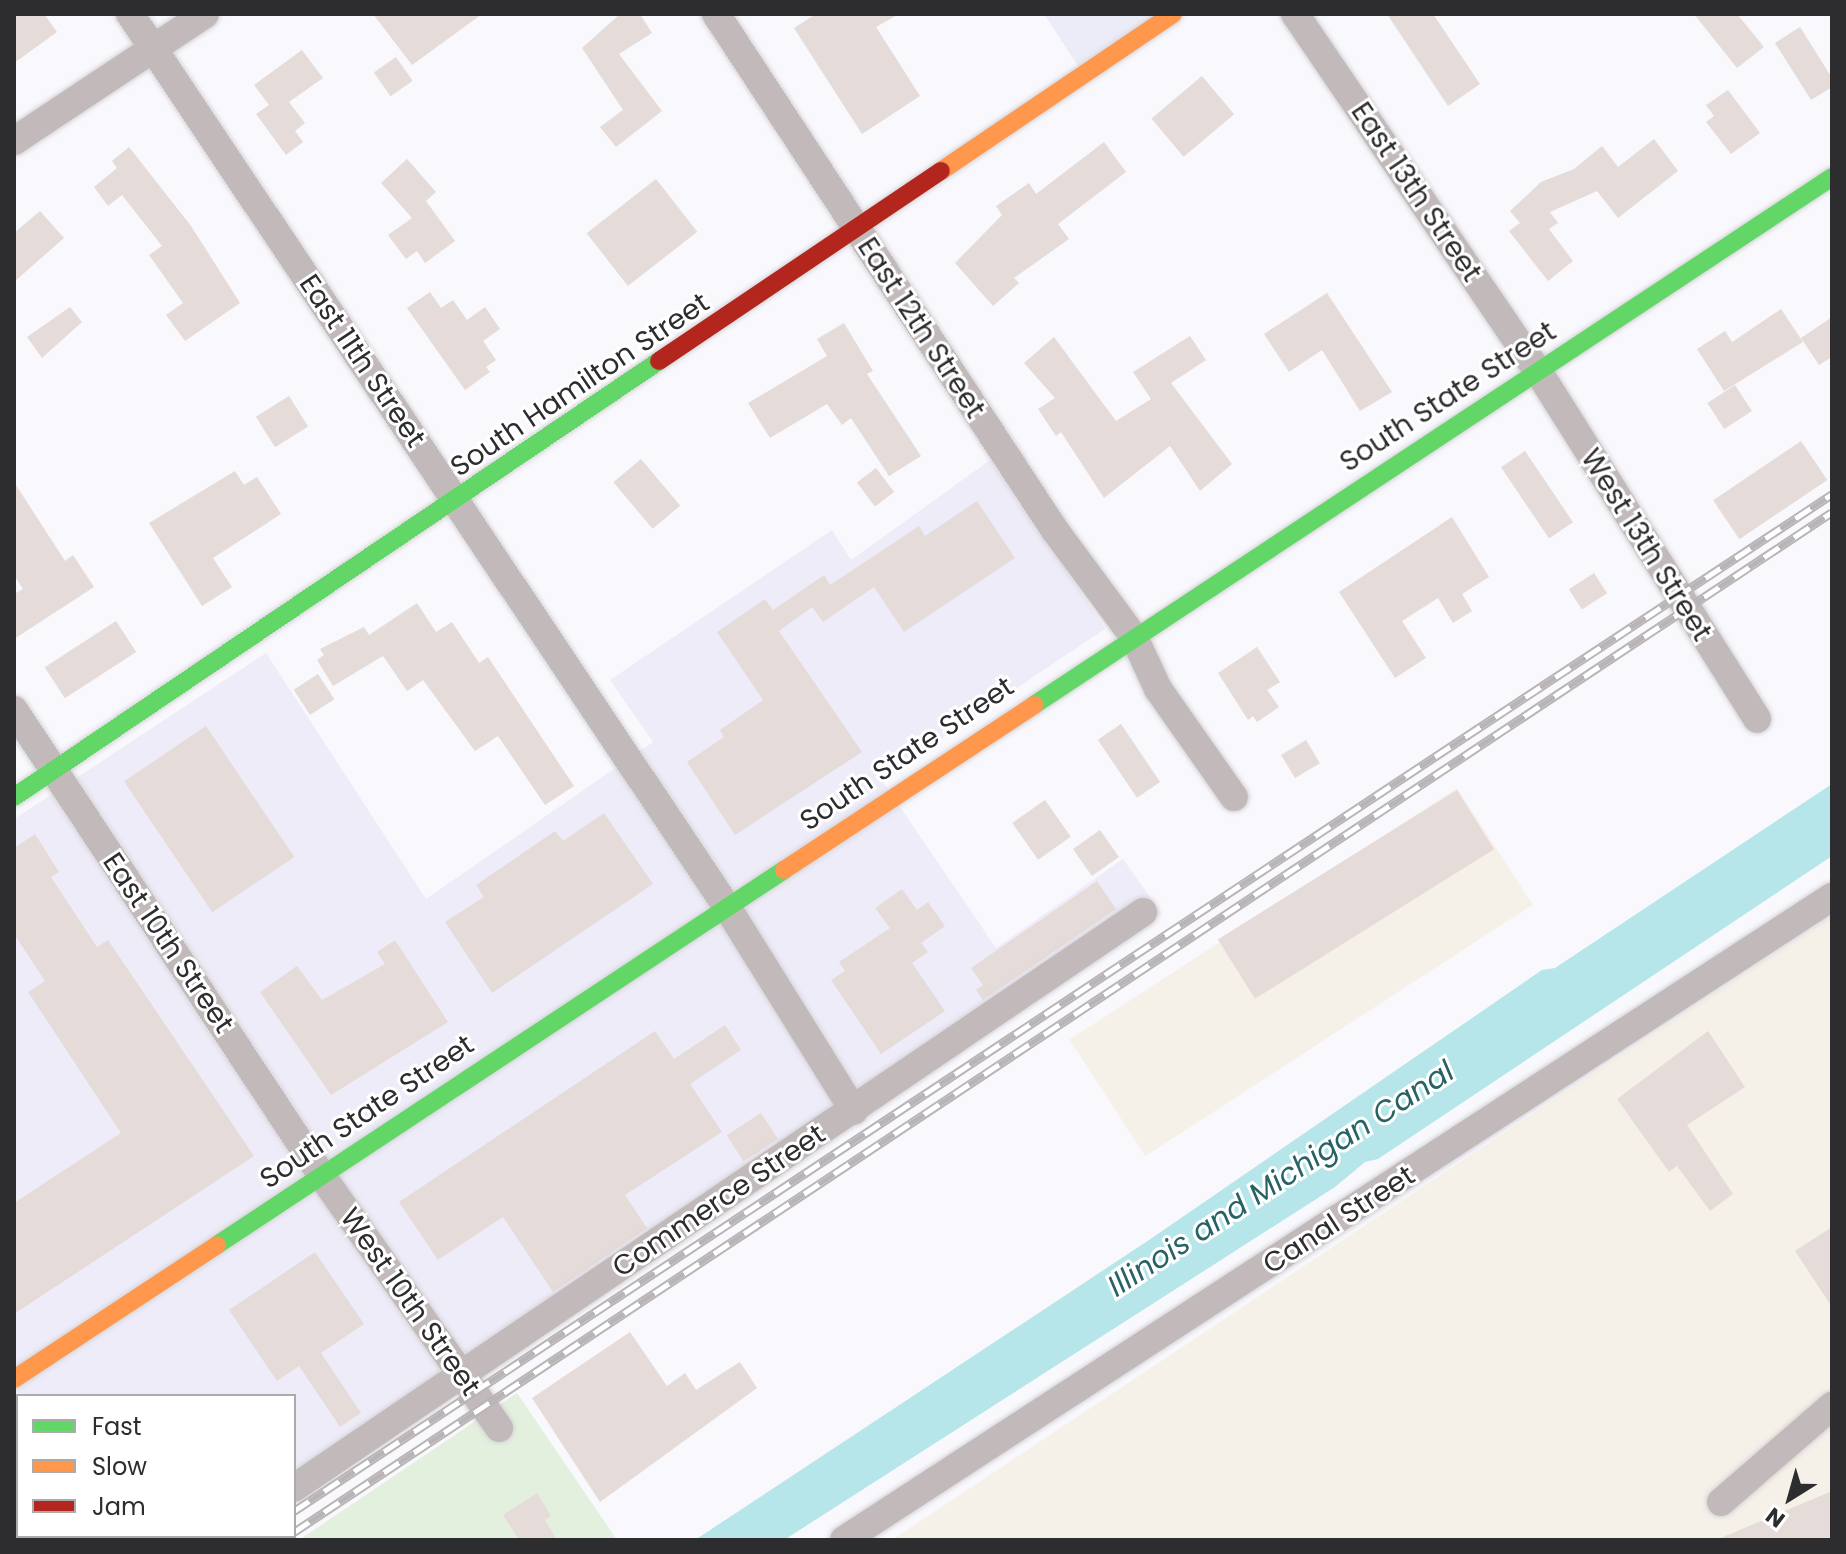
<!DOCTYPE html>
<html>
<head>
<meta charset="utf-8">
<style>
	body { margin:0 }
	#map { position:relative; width:1846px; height:1554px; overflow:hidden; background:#f8f8fd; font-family:Poppins,sans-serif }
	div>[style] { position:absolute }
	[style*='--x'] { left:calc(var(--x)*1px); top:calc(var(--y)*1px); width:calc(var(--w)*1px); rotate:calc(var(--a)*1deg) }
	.commercial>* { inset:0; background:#eeecf8 }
	.industrial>* { inset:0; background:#f6f1e8; transform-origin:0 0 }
	.built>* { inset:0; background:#ececf8 }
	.green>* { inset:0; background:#e4f0de }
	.water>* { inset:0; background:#b6e6ea }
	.building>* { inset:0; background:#e5dbd9; transform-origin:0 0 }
	.roads { filter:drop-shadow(0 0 2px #d4d4d7) drop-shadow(0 0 2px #d4d4d7) }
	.street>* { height:28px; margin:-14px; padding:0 14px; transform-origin:14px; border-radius:14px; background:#c2baba }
	.fast>* { height:18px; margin:-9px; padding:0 9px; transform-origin:9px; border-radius:9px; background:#63d668 }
	.slow>* { height:18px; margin:-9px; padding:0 9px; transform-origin:9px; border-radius:9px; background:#ff974d }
	.jam>* { height:18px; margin:-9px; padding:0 9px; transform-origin:9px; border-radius:9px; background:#b3261e }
	.rail>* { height:9px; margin-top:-4.5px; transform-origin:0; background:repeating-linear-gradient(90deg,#fff 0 18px,#b9b5b7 0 36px); box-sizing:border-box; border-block:2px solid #b9b5b7 }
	span { translate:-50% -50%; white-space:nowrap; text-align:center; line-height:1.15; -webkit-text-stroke:6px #fff; paint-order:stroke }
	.street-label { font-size:28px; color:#2d2d30 }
	.water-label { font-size:30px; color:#286264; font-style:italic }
	.frame { position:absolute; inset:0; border:16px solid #2d2d30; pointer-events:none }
	.legend { position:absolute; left:16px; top:1394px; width:280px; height:144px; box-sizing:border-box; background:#fff; border:2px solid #ababac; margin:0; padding:10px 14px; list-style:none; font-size:24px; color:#2d2d30 }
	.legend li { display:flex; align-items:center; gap:16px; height:40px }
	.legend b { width:40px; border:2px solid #ababac }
	.north { position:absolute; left:1750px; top:1458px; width:80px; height:80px; -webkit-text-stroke:6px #fff; paint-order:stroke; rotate:217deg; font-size:22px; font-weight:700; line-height:32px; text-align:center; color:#2d2d30 }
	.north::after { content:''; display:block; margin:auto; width:28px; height:36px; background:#2d2d30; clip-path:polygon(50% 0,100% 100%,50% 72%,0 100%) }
</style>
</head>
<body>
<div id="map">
	<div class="commercial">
		<div style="clip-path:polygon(993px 458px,1105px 629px,881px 779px,996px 948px,1123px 859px,1162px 914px,294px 1476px,294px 1396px,18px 1396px,18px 1536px,207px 1536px,14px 1540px,14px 819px,266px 653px,426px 899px,653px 742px,610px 680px,832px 530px,851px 560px)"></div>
	</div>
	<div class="industrial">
		<div style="left:1457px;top:788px;width:139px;height:462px;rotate:57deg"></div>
		<div style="clip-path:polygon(1832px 916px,1832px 1540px,892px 1540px,1591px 1075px)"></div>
	</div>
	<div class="built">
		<div style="clip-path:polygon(1044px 14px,1157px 14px,1078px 66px)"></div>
	</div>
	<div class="green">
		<div style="clip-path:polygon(517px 1393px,617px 1540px,299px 1540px)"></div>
	</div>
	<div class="water">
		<div style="clip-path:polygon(1832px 784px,1832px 856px,1378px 1159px,1365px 1162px,1335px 1187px,784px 1540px,695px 1540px,1149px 1240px,1542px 970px,1555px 968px)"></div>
	</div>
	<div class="building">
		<div style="clip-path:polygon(14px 14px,44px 14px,57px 32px,14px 63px)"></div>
		<div style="clip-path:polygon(373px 14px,482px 14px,412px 65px)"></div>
		<div style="clip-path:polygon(620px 14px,640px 14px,652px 33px,619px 54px,662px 111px,616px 147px,600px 127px,623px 110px,582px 48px)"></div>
		<div style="clip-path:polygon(816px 14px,899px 14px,876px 27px,920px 96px,862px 134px,794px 28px)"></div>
		<div style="clip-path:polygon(1387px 14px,1433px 14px,1480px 84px,1448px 106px)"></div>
		<div style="clip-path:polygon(1694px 14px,1737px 14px,1764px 47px,1737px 68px)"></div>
		<div style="clip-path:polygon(1800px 27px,1832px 78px,1832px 87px,1811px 100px,1775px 43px)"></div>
		<div style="clip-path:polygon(302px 50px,323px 78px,289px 102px,305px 123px,295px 131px,303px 142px,286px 155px,256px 114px,269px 105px,254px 85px)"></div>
		<div style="left:396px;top:57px;width:29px;height:27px;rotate:55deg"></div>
		<div style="left:1202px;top:76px;width:50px;height:66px;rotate:50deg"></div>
		<div style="clip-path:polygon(1728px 90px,1760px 133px,1731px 154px,1706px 122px,1714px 116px,1706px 105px)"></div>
		<div style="clip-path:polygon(1654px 139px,1678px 171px,1618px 218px,1597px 191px,1550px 212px,1558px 223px,1549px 229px,1573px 261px,1548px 281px,1509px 231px,1520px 223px,1510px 211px,1541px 182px,1574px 169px,1602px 146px,1618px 167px)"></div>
		<div style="clip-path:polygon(1104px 142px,1126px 172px,1058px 224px,1069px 239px,1014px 278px,1019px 283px,993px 306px,955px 263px,1002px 215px,996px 206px,1029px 183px,1036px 194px)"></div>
		<div style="clip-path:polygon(129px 147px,191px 226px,240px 303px,185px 341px,166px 315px,183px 303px,149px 255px,162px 246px,122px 195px,108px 206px,94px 187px,117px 168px,112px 161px)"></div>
		<div style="clip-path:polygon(407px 159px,436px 192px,426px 201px,455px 241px,425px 263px,417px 251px,406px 259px,388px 235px,412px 218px,381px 183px)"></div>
		<div style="left:656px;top:179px;width:67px;height:88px;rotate:52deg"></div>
		<div style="clip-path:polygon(40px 211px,64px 238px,14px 282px,14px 233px)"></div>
		<div style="clip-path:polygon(430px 292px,441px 308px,453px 300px,467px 320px,485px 307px,500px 329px,483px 341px,496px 360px,486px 367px,490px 372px,465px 390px,407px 308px)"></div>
		<div style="clip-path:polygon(1327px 293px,1392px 392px,1360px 411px,1322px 350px,1289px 372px,1264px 334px)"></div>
		<div style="clip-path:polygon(70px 307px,82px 322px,42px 358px,27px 337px)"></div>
		<div style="clip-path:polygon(1781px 309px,1803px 342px,1724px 391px,1697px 349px,1725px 331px,1732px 342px)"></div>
		<div style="clip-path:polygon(1832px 317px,1832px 357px,1819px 365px,1801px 338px)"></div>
		<div style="clip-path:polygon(844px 323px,873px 371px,867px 374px,921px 456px,889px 476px,851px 418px,842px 425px,827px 404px,770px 438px,748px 403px,827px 356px,817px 339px)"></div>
		<div style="clip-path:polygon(1190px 336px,1206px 360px,1171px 383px,1232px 464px,1200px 491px,1170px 446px,1104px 498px,1061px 432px,1056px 436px,1038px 409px,1055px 398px,1024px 363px,1054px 337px,1116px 421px,1151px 399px,1133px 372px)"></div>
		<div style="left:1735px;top:385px;width:31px;height:33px;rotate:57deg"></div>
		<div style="left:289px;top:396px;width:36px;height:39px;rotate:58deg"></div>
		<div style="left:1801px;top:441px;width:47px;height:106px;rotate:56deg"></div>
		<div style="left:1525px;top:451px;width:86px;height:29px;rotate:56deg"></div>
		<div style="left:641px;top:459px;width:61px;height:36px;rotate:50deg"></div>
		<div style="left:876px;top:468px;width:30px;height:24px;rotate:53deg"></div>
		<div style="clip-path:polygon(235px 471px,244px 485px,257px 477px,281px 514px,213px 558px,232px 587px,202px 606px,149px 523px)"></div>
		<div style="clip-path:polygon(14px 482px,65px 561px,73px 555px,94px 587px,14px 639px,14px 594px,23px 589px,14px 575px)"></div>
		<div style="clip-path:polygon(977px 501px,1015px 558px,904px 632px,874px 587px,823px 622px,812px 607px,779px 631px,862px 752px,735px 835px,687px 762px,724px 737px,720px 730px,763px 700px,717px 632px,765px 599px,773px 610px,824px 575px,830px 585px,919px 526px,925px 536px)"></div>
		<div style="clip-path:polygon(1452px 517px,1489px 577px,1462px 594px,1472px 611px,1453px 623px,1438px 598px,1402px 621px,1426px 658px,1395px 678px,1339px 592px)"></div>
		<div style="left:1594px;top:573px;width:24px;height:30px;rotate:57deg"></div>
		<div style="clip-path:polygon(417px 603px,436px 632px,452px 622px,479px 663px,488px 657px,574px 786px,545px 805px,498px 736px,475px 751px,423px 680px,407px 691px,383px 656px,333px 686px,317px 660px,324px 655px,320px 649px,364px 627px,369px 635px)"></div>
		<div style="left:116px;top:621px;width:37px;height:85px;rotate:57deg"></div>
		<div style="clip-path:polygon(1257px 647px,1280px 682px,1267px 690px,1279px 707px,1257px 722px,1253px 716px,1248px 720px,1218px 673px)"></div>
		<div style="left:318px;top:674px;width:30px;height:29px;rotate:57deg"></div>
		<div style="left:1121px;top:724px;width:70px;height:28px;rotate:56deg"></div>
		<div style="left:206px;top:726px;width:158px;height:99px;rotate:56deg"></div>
		<div style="left:1306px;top:740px;width:27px;height:29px;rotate:59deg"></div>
		<div style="left:1457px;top:790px;width:70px;height:282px;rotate:58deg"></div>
		<div style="left:1045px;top:800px;width:45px;height:40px;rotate:55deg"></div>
		<div style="clip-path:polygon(604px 813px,653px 884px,492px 993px,445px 922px,484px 897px,476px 885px,555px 831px,563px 841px)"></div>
		<div style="left:1100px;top:830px;width:33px;height:33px;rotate:55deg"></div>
		<div style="clip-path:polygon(35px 834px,59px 872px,51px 877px,97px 947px,108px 940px,254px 1156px,14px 1314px,14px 1203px,121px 1133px,28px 992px,45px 981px,14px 934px,14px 848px)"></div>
		<div style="clip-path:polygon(1097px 881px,1116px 909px,983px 1000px,976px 990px,983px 985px,971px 968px)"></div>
		<div style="clip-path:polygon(902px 889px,917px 910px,928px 902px,945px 926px,921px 943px,928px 952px,912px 963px,945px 1011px,881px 1054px,831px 980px,845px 971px,839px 962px,890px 928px,875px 908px)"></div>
		<div style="clip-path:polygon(395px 940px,448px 1022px,331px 1095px,260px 992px,297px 966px,322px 1000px,385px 964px,377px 952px)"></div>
		<div style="clip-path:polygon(725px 1025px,741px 1050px,690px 1084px,722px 1132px,625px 1195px,647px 1228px,553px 1292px,503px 1217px,438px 1260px,399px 1202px,655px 1031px,674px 1059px)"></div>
		<div style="clip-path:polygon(1708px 1031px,1745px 1087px,1687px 1125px,1733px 1194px,1710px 1211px,1677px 1166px,1669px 1172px,1617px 1099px)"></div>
		<div style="left:761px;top:1113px;width:31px;height:41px;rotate:57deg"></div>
		<div style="clip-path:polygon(1832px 1227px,1832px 1307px,1795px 1251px)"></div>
		<div style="clip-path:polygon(315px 1252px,364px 1324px,321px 1353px,361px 1413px,340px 1427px,299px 1366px,277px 1381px,229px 1310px)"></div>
		<div style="clip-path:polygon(630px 1332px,667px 1386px,685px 1373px,696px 1390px,740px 1362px,757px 1388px,600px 1502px,532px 1398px)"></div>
		<div style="clip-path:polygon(1832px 1491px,1832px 1540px,1716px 1540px)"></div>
		<div style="clip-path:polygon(537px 1493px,551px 1516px,545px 1520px,557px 1540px,519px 1540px,503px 1515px)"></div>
	</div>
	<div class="roads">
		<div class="street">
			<div style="--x:130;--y:14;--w:1074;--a:56.24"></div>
			<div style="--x:727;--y:907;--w:240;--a:58.1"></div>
			<div style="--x:716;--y:14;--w:616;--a:56.72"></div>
			<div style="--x:1054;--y:529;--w:134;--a:53.5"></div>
			<div style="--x:1134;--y:637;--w:57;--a:65.2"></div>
			<div style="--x:1158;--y:689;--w:132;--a:54.9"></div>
			<div style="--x:1295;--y:14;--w:432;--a:55.8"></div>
			<div style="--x:1538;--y:371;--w:411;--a:57.8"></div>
			<div style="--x:14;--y:141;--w:229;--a:-33.6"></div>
			<div style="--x:14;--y:710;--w:559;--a:56.54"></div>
			<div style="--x:322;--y:1176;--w:308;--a:54.9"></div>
			<div style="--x:294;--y:1488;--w:1026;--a:-34.15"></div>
			<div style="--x:1721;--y:1502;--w:147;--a:-40.9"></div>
			<div style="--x:216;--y:1540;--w:7;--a:-34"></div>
			<div style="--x:844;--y:1540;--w:1179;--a:-33.06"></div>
		</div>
		<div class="fast">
			<div style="--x:1034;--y:705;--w:957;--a:-33.49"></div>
			<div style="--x:14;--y:797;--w:779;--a:-34.06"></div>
			<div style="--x:217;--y:1245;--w:680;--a:-33.48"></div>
		</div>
		<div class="slow">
			<div style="--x:941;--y:171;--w:280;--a:-34.1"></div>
			<div style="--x:784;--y:870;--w:300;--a:-33.4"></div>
			<div style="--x:14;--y:1379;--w:243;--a:-33.4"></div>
		</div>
		<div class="jam">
			<div style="--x:659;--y:361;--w:340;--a:-34"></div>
		</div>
	</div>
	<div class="rail">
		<div style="--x:294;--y:1511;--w:1844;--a:-33.47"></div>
		<div style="--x:294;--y:1532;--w:1845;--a:-33.55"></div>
		<div style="--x:249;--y:1540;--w:7;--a:-34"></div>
	</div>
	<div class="street-label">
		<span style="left:1416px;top:192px;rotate:56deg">East 13th Street</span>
		<span style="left:921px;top:328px;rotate:57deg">East 12th Street</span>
		<span style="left:362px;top:361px;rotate:56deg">East 11th Street</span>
		<span style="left:580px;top:385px;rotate:-34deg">South Hamilton Street</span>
		<span style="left:1448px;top:397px;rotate:-33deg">South State Street</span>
		<span style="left:1646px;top:545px;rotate:58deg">West 13th Street</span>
		<span style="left:907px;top:754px;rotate:-34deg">South State Street</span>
		<span style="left:168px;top:943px;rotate:56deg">East 10th Street</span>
		<span style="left:367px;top:1112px;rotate:-34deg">South State Street</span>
		<span style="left:719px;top:1201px;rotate:-34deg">Commerce Street</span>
		<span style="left:1339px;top:1220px;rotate:-33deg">Canal Street</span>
		<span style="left:410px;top:1302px;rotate:55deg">West 10th Street</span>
	</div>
	<div class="water-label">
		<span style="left:1281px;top:1179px;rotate:-33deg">Illinois and Michigan Canal</span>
	</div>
	<div class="frame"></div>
	<ul class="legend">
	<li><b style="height:10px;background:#63d668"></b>Fast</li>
	<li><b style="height:10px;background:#ff974d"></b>Slow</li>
	<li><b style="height:10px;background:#b3261e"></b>Jam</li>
	</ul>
	<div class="north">N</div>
</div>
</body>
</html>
